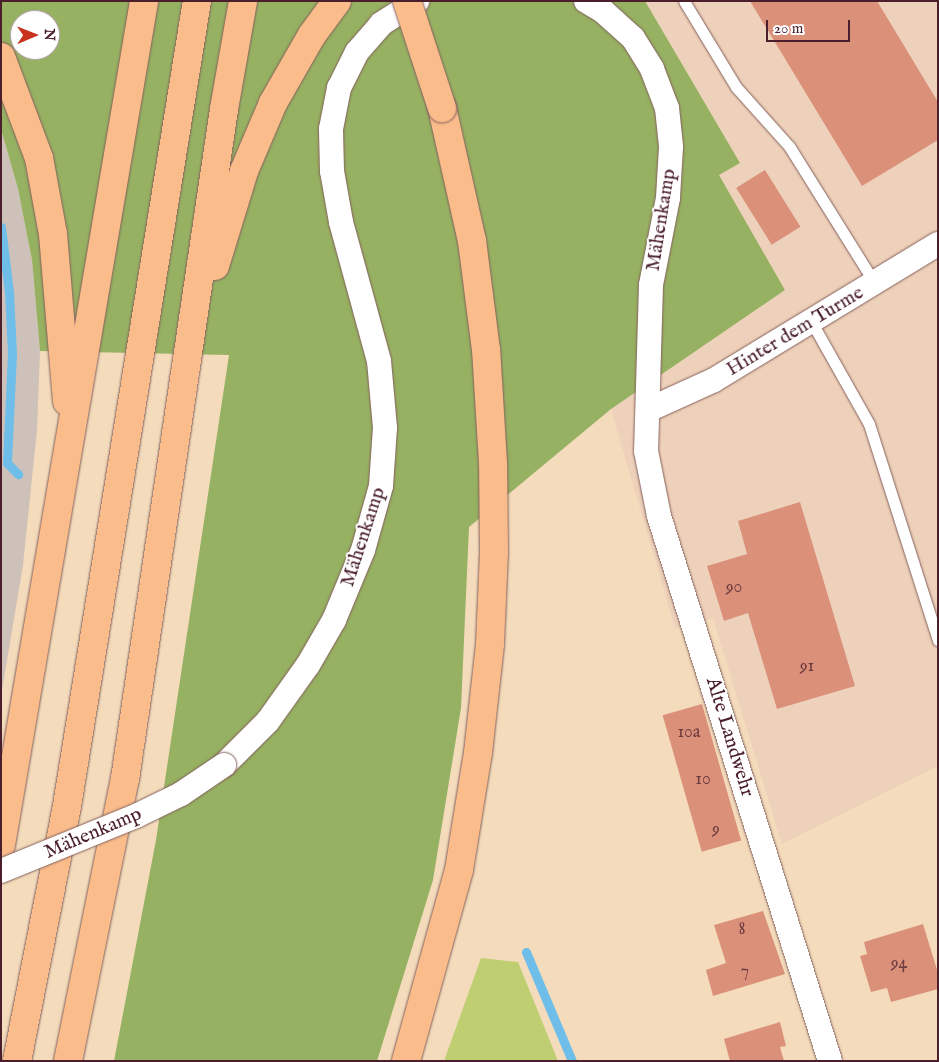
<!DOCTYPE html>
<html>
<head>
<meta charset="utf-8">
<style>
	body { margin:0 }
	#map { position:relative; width:939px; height:1062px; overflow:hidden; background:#f3dbbb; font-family:"IM FELL English",serif }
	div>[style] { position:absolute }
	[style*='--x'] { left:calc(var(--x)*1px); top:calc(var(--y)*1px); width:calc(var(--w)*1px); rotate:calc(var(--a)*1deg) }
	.built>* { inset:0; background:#eed1ba }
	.industrial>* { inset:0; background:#cec1ba }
	.green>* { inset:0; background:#bece70 }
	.forest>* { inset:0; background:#96b162 }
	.stream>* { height:9px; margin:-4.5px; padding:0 4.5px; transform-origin:4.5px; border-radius:4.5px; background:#6fbeea }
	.building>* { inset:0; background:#db907a; transform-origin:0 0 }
	.roads { filter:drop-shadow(0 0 1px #85615d) drop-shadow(0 0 1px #85615d) }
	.lane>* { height:11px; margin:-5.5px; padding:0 5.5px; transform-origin:5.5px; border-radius:5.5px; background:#fff }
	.street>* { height:24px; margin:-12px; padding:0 12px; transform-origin:12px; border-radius:12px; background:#fff }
	.highway>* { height:28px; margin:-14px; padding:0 14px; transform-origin:14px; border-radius:14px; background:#fabc8b }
	.bridges { filter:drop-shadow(0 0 1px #85615d) drop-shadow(0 0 1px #85615d) }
	.street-bridge>* { height:24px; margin:-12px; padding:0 12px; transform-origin:12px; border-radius:12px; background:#fff }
	.highway-bridge>* { height:28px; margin:-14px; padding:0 14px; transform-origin:14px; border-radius:14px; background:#fabc8b }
	span { translate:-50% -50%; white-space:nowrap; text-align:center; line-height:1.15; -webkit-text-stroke:4px #fff; paint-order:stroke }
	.number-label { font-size:18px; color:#6e3b3f }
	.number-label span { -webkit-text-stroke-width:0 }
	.street-label { font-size:20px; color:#4a1f2b }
	.frame { position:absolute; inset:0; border:2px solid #4a1f2b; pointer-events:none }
	.north { position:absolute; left:10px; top:10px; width:50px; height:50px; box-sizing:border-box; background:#fff; border:1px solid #b7a5aa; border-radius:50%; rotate:89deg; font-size:14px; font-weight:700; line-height:20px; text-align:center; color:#4a1f2b }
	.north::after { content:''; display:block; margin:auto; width:18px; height:22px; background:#c8321e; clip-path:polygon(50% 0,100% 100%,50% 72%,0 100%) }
	.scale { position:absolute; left:766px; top:20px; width:84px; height:22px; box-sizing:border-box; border:2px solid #4a1f2b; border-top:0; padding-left:6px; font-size:15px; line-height:18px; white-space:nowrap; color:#4a1f2b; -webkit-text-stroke:4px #fff; paint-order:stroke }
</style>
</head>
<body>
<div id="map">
	<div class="built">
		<div style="clip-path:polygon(645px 1px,938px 1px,938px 766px,782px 844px,713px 618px,675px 628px,611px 409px,785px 290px,718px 175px,740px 163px)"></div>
	</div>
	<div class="industrial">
		<div style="clip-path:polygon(1px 129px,18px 189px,32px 260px,40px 351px,37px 430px,23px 565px,1px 696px)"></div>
	</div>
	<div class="green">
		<div style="clip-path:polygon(481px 958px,518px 962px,558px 1061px,444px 1061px)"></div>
	</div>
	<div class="forest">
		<div style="clip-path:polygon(evenodd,1px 1px,645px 1px,740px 163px,719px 175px,785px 290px,611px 409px,469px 527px,461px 708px,433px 880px,377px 1061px,114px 1061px,156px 840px,229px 355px,40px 351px,32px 260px,18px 189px,1px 129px,1px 1px,20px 20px,50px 20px,50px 50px,20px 50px,20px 20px)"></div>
	</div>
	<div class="stream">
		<div style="--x:1;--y:227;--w:65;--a:83"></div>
		<div style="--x:9;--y:292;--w:61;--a:87.2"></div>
		<div style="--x:12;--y:353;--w:110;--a:92.6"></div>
		<div style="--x:7;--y:463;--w:16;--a:45"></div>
		<div style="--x:526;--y:952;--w:118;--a:67.1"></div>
	</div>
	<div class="building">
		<div style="clip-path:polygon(750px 1px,877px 1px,938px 102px,938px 140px,862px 186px)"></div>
		<div style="left:765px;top:170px;width:67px;height:34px;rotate:58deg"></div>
		<div style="clip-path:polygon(800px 502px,855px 686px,777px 709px,748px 613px,724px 621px,707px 566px,747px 554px,738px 521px)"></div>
		<div style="left:702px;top:704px;width:142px;height:41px;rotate:74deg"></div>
		<div style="clip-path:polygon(763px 911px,785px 974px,713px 996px,706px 970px,726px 963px,714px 925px)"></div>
		<div style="clip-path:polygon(923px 924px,938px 973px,938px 989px,891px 1002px,887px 988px,871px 992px,860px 956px,867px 954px,864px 942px)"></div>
		<div style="clip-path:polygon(780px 1022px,786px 1046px,780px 1047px,784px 1061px,730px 1061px,724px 1039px)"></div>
	</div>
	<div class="roads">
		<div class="lane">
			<div style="--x:684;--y:1;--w:100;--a:58.8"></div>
			<div style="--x:736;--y:87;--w:79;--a:48.1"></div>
			<div style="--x:789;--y:146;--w:160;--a:58"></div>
			<div style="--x:811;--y:321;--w:118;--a:60.6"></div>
			<div style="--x:869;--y:424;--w:227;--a:72.3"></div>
		</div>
		<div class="street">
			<div style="--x:586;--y:1;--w:21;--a:31"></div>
			<div style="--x:604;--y:12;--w:39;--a:42"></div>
			<div style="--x:633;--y:38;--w:36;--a:58"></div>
			<div style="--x:652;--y:69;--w:42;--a:69"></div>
			<div style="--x:667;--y:108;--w:39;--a:84"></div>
			<div style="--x:671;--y:147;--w:51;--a:93.4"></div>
			<div style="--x:668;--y:198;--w:89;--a:101.1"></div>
			<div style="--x:651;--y:285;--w:166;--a:91.7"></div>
			<div style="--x:646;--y:451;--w:66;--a:78.7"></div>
			<div style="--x:659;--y:516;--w:571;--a:72.58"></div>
			<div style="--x:648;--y:410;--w:72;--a:-24.4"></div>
			<div style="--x:714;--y:380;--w:262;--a:-31.3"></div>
			<div style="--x:224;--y:765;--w:62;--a:-45"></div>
			<div style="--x:268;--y:721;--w:69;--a:-54.5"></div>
			<div style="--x:308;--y:665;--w:52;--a:-60"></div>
			<div style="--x:334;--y:620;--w:76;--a:-67.5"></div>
			<div style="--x:363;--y:550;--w:66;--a:-74.3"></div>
			<div style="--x:381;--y:486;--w:58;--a:-86.1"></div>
			<div style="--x:385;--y:428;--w:67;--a:-95.1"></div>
			<div style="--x:379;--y:361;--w:144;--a:-105.3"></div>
			<div style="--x:341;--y:222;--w:52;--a:-100"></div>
			<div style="--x:332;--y:171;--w:42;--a:-91.4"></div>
			<div style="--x:331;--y:129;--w:42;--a:-79"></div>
			<div style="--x:339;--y:88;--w:40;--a:-63.4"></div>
			<div style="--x:357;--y:52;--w:37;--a:-49"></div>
			<div style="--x:381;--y:24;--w:43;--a:-32.6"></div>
		</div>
		<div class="highway">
			<div style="--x:1;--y:57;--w:108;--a:69.4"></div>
			<div style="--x:39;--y:158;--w:77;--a:79.6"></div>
			<div style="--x:53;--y:234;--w:168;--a:85.2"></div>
			<div style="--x:215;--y:266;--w:99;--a:-73"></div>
			<div style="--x:244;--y:171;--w:74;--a:-66.9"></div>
			<div style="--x:273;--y:103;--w:78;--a:-60.2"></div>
			<div style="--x:312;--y:35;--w:42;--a:-53.7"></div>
			<div style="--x:1;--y:845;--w:856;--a:-80.38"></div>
			<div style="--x:17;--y:1061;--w:260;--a:-78.9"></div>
			<div style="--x:67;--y:806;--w:815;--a:-80.83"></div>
			<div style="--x:68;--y:1061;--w:288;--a:-78.6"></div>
			<div style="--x:125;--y:779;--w:677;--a:-81.59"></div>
			<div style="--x:224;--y:109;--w:110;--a:-80"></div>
			<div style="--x:406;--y:1061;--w:198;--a:-74.5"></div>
			<div style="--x:459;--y:870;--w:119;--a:-80.8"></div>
			<div style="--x:478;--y:753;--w:110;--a:-83.7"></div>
			<div style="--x:490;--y:644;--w:92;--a:-87.5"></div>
			<div style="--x:494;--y:552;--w:89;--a:-90.6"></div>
			<div style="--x:493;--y:463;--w:113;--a:-93.5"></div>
			<div style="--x:486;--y:350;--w:110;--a:-97.3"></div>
			<div style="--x:472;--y:241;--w:136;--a:-102.7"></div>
		</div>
	</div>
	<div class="bridges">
		<div class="street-bridge">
			<div style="--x:1;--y:871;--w:148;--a:-22.2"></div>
			<div style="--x:138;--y:815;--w:48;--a:-26"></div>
			<div style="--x:181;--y:794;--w:52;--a:-34"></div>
		</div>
		<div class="highway-bridge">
			<div style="--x:407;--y:1;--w:113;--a:71.9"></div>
		</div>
	</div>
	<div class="number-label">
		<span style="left:734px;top:588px">90</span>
		<span style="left:807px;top:667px">91</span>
		<span style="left:689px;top:733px">10a</span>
		<span style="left:703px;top:780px">10</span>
		<span style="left:716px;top:830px">9</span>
		<span style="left:742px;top:930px">8</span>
		<span style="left:899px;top:964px">94</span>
		<span style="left:745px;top:972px">7</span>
	</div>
	<div class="street-label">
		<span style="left:661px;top:220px;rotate:-81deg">Mähenkamp</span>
		<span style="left:795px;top:331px;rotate:-31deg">Hinter dem Turme</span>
		<span style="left:363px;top:537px;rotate:-72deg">Mähenkamp</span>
		<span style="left:730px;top:737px;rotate:73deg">Alte Landwehr</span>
		<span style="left:93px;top:833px;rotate:-23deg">Mähenkamp</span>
	</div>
	<div class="frame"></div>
	<div class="north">N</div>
	<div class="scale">20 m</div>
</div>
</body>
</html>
